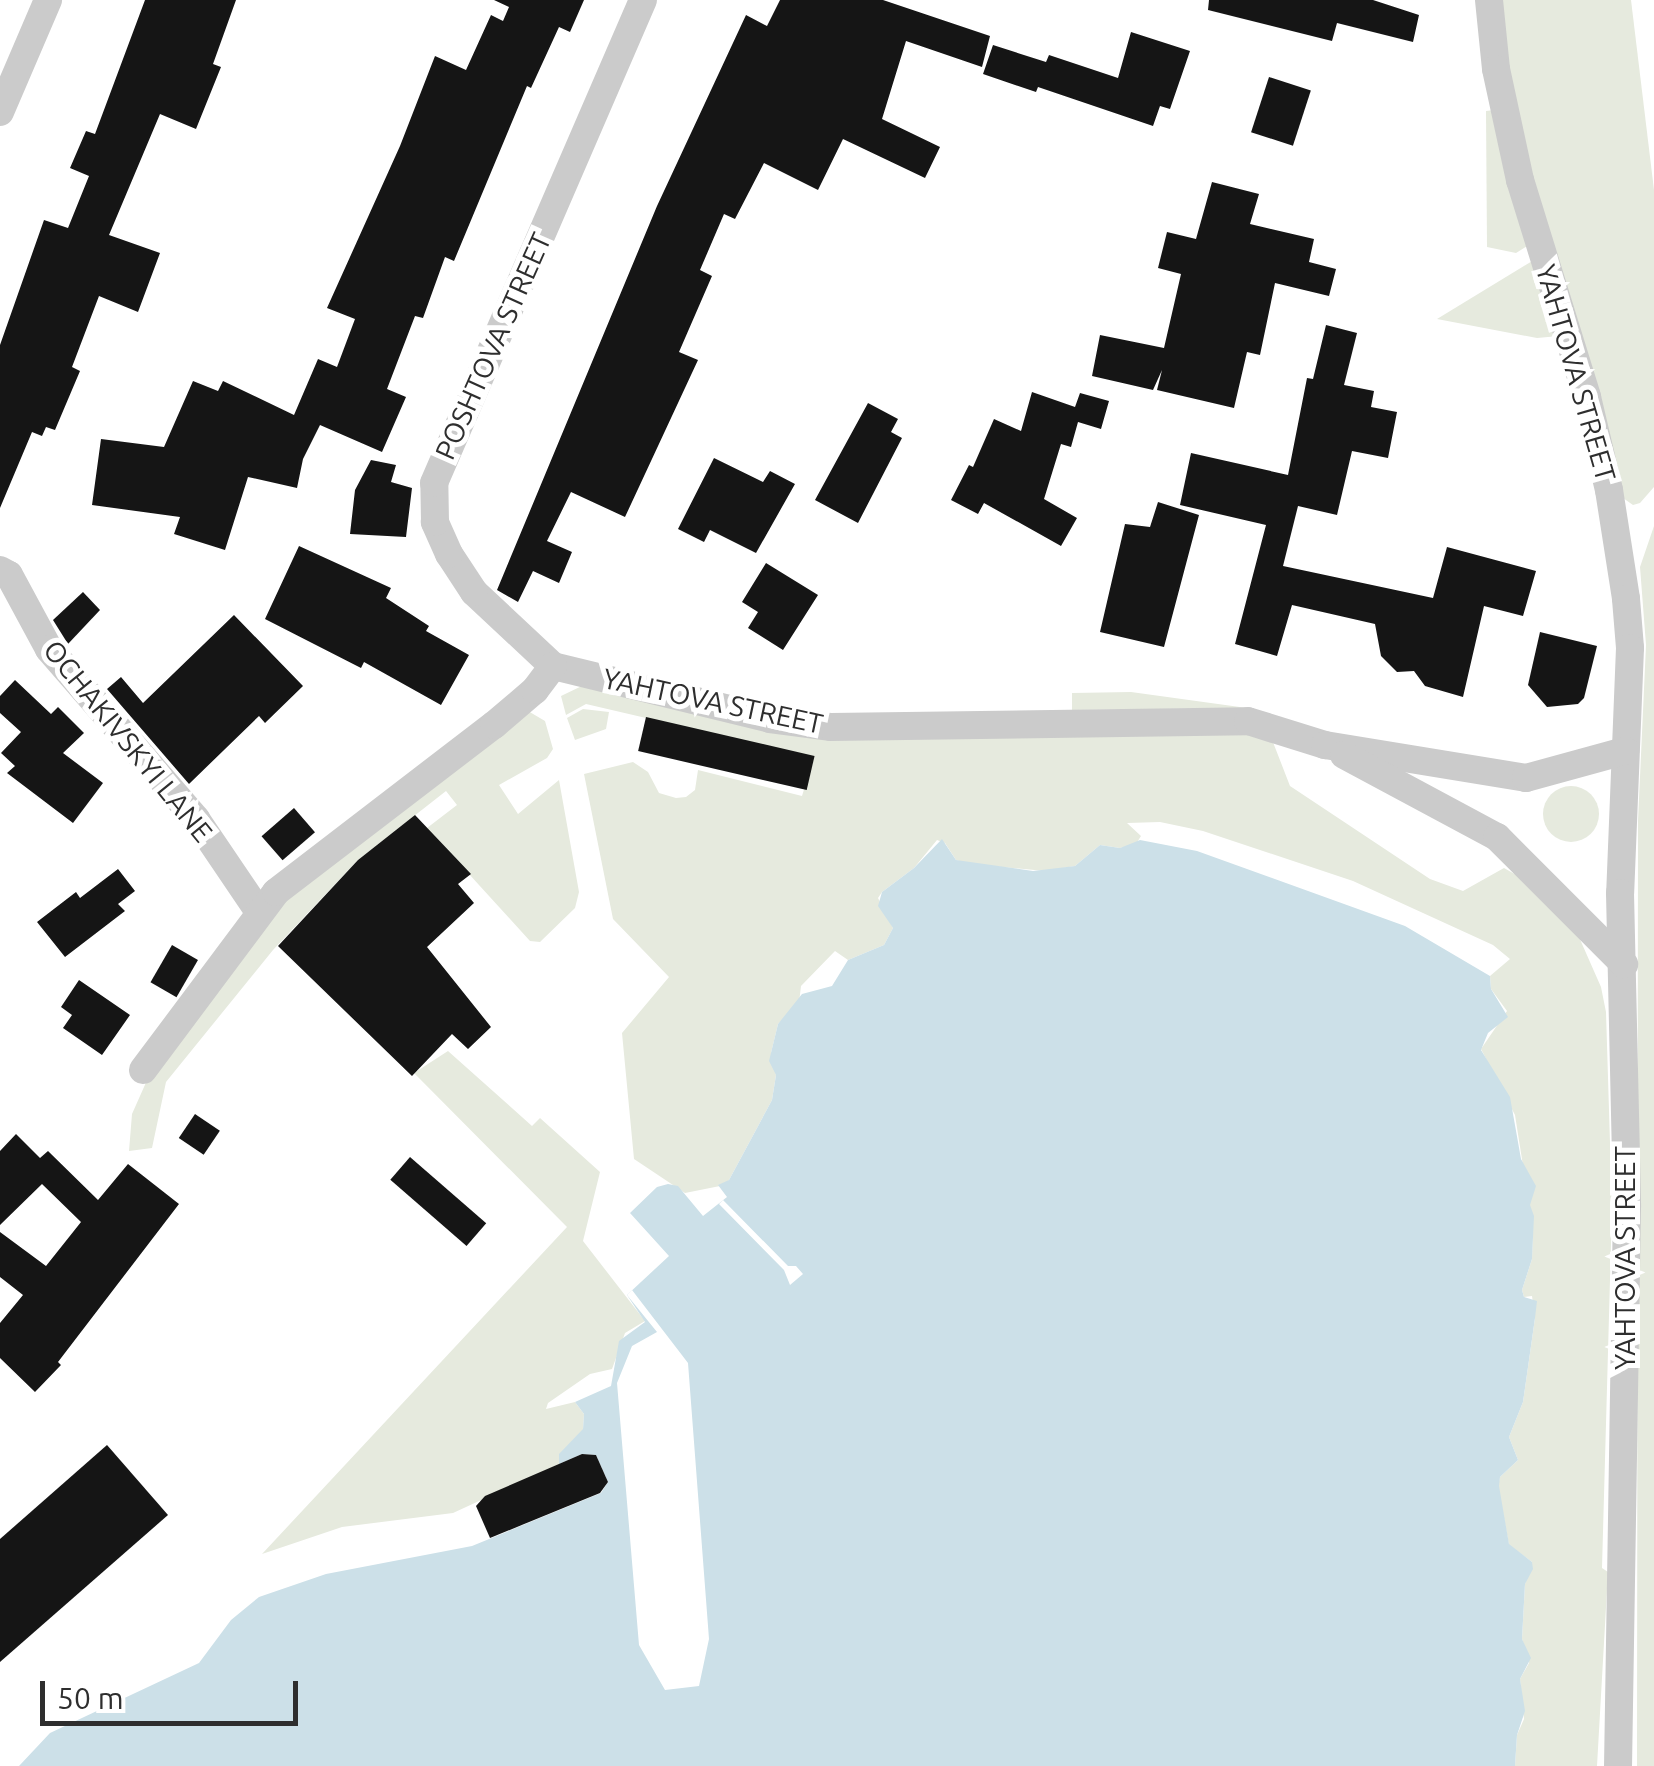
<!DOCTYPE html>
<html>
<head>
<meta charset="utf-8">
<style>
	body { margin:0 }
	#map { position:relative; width:1654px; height:1766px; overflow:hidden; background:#fff; font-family:Ubuntu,sans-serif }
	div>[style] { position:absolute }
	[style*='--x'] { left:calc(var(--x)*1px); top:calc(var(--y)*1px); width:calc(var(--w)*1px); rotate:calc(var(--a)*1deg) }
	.green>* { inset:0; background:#e6eade }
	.round { border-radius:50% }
	.water>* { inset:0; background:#cce0e8 }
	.pier>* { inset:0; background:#fff }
	.building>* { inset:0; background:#151515; transform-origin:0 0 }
	.minor>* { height:28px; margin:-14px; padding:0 14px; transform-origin:14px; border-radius:14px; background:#cbcbcb }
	span { translate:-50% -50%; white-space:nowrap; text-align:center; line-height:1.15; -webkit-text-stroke:10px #fff; paint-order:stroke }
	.street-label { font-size:28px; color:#2e2e2e }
	.scale { position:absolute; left:40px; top:1681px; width:258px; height:45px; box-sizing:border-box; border:5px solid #2e2e2e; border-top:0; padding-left:12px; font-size:30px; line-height:35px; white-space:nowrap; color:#2e2e2e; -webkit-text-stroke:8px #fff; paint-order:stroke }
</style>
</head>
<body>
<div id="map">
	<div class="green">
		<div style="clip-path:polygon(1499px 0,1631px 0,1654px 190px,1654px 487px,1640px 503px,1633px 505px,1623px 498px,1557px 270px,1514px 109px)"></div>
		<div style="clip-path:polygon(1494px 110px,1529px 245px,1516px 253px,1487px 247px,1486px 111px)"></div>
		<div style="clip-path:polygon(1534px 260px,1559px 336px,1537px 338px,1437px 319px)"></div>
		<div style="clip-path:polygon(1654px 526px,1654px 1766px,1637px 1766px,1638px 821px,1646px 645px,1640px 567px)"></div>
		<div style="clip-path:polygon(586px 684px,700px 710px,1215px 730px,1271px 737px,1290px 786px,1430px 879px,1463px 891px,1504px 868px,1527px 881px,1575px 928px,1601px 987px,1606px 1012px,1612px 1208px,1602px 1568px,1608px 1572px,1597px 1766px,1515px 1766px,1517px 1735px,1524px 1719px,1520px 1679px,1529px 1663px,1522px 1639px,1525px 1584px,1532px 1562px,1509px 1545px,1498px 1486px,1500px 1477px,1518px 1460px,1509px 1437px,1523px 1402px,1535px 1318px,1532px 1296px,1524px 1297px,1522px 1290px,1532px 1259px,1533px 1229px,1515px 1115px,1481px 1049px,1507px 1011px,1491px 989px,1490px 976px,1510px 959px,1493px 945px,1353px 881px,1203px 831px,1160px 822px,1127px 823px,1141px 836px,1136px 844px,1120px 848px,1100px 845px,1075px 866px,1045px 871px,969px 864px,956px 860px,945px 843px,937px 840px,914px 868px,882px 892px,878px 898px,893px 928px,884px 945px,848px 960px,835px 951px,801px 986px,799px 1003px,778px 1024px,771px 1053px,776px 1075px,772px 1100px,729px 1180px,725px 1185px,685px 1193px,634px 1159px,622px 1033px,669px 977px,613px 919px,584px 774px,633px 762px,648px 772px,659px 793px,676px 798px,686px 797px,695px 790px,698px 770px,802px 796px,814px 757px,586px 704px,566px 715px,561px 696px)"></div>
		<div style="clip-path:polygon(1131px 692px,1247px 708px,1072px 710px,1072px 693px)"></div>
		<div style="clip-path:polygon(583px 709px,609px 712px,606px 729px,575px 740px,567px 718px)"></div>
		<div style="clip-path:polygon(528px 711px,545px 721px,553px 749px,547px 758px,499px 785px,518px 814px,559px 780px,579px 892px,575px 908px,540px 942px,530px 941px,427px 828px,457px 805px,446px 791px,358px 860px,273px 950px,166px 1082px,152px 1148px,129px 1151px,132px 1114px,152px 1069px,280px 897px)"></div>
		<div class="round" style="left:1543px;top:786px;width:56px;height:56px"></div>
		<div style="clip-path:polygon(448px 1051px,532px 1126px,540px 1118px,600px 1172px,583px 1241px,645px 1321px,625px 1333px,612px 1369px,590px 1374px,548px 1403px,546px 1409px,575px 1402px,584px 1414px,583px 1430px,559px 1464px,453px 1513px,342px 1527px,262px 1554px,567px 1227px,414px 1073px)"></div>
	</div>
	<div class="water">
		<div style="clip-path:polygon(942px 839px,956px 860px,1033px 871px,1075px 866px,1100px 845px,1120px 848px,1140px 840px,1197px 851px,1405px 926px,1490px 976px,1491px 989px,1508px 1017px,1488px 1033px,1481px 1050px,1510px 1097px,1521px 1159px,1536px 1186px,1530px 1205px,1534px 1216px,1532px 1259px,1522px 1290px,1524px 1297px,1537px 1301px,1535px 1318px,1523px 1402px,1509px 1437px,1518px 1460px,1500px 1477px,1499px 1486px,1509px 1544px,1532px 1562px,1533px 1569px,1525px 1584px,1522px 1639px,1531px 1658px,1520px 1679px,1525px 1711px,1517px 1735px,1515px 1766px,19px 1766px,50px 1733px,199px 1663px,231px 1620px,259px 1597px,326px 1574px,472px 1546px,601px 1493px,608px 1482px,596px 1455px,582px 1454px,559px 1464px,559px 1454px,583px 1429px,584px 1414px,575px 1402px,611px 1386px,619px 1341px,645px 1322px,627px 1295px,669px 1256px,630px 1213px,657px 1187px,668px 1184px,678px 1186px,703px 1216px,727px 1197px,718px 1185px,729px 1180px,772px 1100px,776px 1075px,769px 1061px,778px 1024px,802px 994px,832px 986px,848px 960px,884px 945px,893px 928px,878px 906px,882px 892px,914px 868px)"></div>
	</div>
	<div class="pier">
		<div style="clip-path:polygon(723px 1200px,788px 1266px,796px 1266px,803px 1274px,790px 1285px,784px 1270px,719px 1204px)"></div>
		<div style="clip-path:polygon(632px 1290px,688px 1363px,709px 1639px,699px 1686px,665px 1690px,639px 1645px,617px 1383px,632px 1346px,657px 1332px,627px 1295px)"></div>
	</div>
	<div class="building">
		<div style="clip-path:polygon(145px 0,236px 0,213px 64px,221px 67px,196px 129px,160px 114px,109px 235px,160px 253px,138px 312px,99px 296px,72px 367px,80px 371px,55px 430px,46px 427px,42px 436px,32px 432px,0 508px,0 345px,44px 220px,68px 228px,89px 176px,70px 168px,86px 131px,95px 134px)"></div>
		<div style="clip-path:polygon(494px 0,584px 0,570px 32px,559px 27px,531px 88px,527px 86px,454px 261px,445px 257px,423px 318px,415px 316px,387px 389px,406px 397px,382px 452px,320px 425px,303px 459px,297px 488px,248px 477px,225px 550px,174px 534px,180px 517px,92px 505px,101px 439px,164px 447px,193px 381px,218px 391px,223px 381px,294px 415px,318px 359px,337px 367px,355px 319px,327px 308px,400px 146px,435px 56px,466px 70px,491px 15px,503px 21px,509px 7px)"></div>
		<div style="clip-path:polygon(780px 0,883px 0,990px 36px,982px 67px,906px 41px,882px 119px,940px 147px,925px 178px,843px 139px,818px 190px,764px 163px,735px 219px,724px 214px,700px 270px,712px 276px,679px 352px,698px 360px,625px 517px,571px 492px,547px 541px,572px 552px,559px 583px,533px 571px,518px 602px,497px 590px,657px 206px,746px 15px,767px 26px)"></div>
		<div style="clip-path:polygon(1209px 0,1373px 0,1419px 15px,1413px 42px,1337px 23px,1332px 41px,1208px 10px)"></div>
		<div style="clip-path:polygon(1131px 32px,1190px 51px,1170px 109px,1160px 106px,1153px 126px,1038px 87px,1036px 92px,983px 74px,993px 45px,1046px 62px,1049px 55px,1118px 78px)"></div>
		<div style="left:1269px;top:77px;width:44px;height:58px;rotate:18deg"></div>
		<div style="clip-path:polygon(1212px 182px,1259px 194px,1250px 224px,1314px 239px,1309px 262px,1336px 269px,1329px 296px,1275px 283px,1260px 355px,1247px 352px,1234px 408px,1157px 390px,1162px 370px,1153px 390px,1092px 376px,1100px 335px,1164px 348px,1181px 274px,1158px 268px,1167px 232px,1196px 239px)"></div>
		<div style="clip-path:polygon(1326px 325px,1357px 333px,1344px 385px,1374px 391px,1371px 407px,1397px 412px,1388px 458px,1352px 451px,1337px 515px,1298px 506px,1283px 566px,1433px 598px,1447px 547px,1536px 571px,1523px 616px,1484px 606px,1463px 697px,1425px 686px,1414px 671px,1397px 672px,1381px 656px,1375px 624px,1292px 605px,1277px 656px,1235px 644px,1266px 525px,1180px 505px,1191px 453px,1288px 475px,1307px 378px,1313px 379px)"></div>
		<div style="clip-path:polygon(1032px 392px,1075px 407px,1080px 393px,1109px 401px,1101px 429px,1078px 422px,1071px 447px,1061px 444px,1044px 499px,1077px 518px,1061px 546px,984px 503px,978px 514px,951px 500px,969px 465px,973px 467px,994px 419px,1021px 431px)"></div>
		<div style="clip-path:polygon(868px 403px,898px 419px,891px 432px,902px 438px,858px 523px,815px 500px)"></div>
		<div style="clip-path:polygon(714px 458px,763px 482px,770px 471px,795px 484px,756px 553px,710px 530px,704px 542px,678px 529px)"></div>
		<div style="clip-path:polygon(371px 460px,396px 465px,391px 482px,412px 488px,406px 537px,350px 534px,355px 490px)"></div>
		<div style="clip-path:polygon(1158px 502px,1199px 515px,1164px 647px,1100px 632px,1125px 524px,1150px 527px)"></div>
		<div style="clip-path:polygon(299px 546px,391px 588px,386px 598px,429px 626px,426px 631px,469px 655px,441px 705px,364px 662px,361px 668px,265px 619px)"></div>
		<div style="clip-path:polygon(766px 563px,818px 595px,783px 650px,748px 628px,758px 612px,742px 602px)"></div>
		<div style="clip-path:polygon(83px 592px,100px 610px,68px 644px,53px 620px)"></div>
		<div style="clip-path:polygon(234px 615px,303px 686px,265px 723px,259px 716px,189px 784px,107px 689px,121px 677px,143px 703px)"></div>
		<div style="clip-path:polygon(1540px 632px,1597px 646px,1584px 698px,1578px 704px,1547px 707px,1528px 685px)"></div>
		<div style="clip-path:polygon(15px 680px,51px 714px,58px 707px,84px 733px,63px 753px,103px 783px,73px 823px,7px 773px,15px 766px,1px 753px,21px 732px,0 713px,0 696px)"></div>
		<div style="left:646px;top:717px;width:173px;height:35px;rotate:13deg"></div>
		<div style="left:294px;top:808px;width:32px;height:43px;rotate:49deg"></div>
		<div style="clip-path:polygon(415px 815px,471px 874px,458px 884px,474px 903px,427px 947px,491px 1027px,468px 1049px,452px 1034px,412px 1076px,278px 946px,358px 860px)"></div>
		<div style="clip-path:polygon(118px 869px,135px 891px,118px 904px,125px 911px,65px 957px,37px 922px,76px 892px,80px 898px)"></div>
		<div style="left:172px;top:945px;width:30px;height:43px;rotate:30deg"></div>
		<div style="clip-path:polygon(79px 980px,130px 1015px,102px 1055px,63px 1028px,72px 1015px,61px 1007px)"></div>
		<div style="left:195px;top:1114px;width:30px;height:29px;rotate:34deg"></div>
		<div style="clip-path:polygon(16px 1134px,40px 1158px,48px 1151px,98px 1200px,128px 1164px,179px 1204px,58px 1362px,61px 1365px,35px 1392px,0 1358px,0 1323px,23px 1295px,0 1277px,0 1232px,46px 1266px,81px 1222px,42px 1184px,0 1225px,0 1151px)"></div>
		<div style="left:410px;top:1157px;width:101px;height:30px;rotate:41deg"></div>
		<div style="clip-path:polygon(107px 1445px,168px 1515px,0 1662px,0 1539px)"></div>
		<div style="clip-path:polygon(582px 1454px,596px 1455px,608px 1482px,600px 1493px,490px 1538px,476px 1506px,485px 1496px)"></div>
	</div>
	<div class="minor">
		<div style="--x:1489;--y:0;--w:69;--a:84.2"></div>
		<div style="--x:1496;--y:69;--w:114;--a:77.8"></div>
		<div style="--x:1520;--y:180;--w:227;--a:72.8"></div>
		<div style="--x:1587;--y:397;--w:96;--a:76.7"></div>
		<div style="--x:1609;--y:490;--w:110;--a:81.1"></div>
		<div style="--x:1626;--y:599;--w:49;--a:85.3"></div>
		<div style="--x:1630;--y:648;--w:245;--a:92.3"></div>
		<div style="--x:1620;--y:893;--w:314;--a:88.7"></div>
		<div style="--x:1627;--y:1207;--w:559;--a:90.92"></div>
		<div style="--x:0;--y:112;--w:122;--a:-66.8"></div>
		<div style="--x:0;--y:570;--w:10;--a:29"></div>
		<div style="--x:9;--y:575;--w:84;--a:61.6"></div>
		<div style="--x:49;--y:649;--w:225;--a:49.1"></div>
		<div style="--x:196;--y:819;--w:112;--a:55.9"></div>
		<div style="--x:553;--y:666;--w:223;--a:13.7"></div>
		<div style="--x:770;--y:719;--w:62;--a:7.5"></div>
		<div style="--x:831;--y:727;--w:417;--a:-0.8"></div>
		<div style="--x:1248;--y:721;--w:81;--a:17.3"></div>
		<div style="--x:1325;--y:745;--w:204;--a:9.3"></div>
		<div style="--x:1526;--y:778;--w:103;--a:-15.3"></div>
		<div style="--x:553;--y:666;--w:108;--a:-136.9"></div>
		<div style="--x:474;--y:592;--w:45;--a:-123.3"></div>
		<div style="--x:449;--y:554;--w:35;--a:-114"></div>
		<div style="--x:435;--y:522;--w:39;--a:-91"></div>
		<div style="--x:434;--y:483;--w:526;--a:-66.6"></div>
		<div style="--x:1344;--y:755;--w:174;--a:28.2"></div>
		<div style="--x:1497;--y:837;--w:180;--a:45"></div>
		<div style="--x:143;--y:1070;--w:222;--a:-53.2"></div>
		<div style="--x:276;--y:892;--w:275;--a:-37.5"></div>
		<div style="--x:494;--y:725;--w:54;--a:-40.5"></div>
		<div style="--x:535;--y:690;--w:30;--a:-53"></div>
	</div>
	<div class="street-label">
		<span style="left:493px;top:346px;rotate:-66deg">POSHTOVA STREET</span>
		<span style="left:1576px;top:373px;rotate:74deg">YAHTOVA STREET</span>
		<span style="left:713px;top:701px;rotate:12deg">YAHTOVA STREET</span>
		<span style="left:128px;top:741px;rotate:51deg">OCHAKIVSKYI LANE</span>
		<span style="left:1625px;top:1258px;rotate:-90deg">YAHTOVA STREET</span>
	</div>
	<div class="scale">50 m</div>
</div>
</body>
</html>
